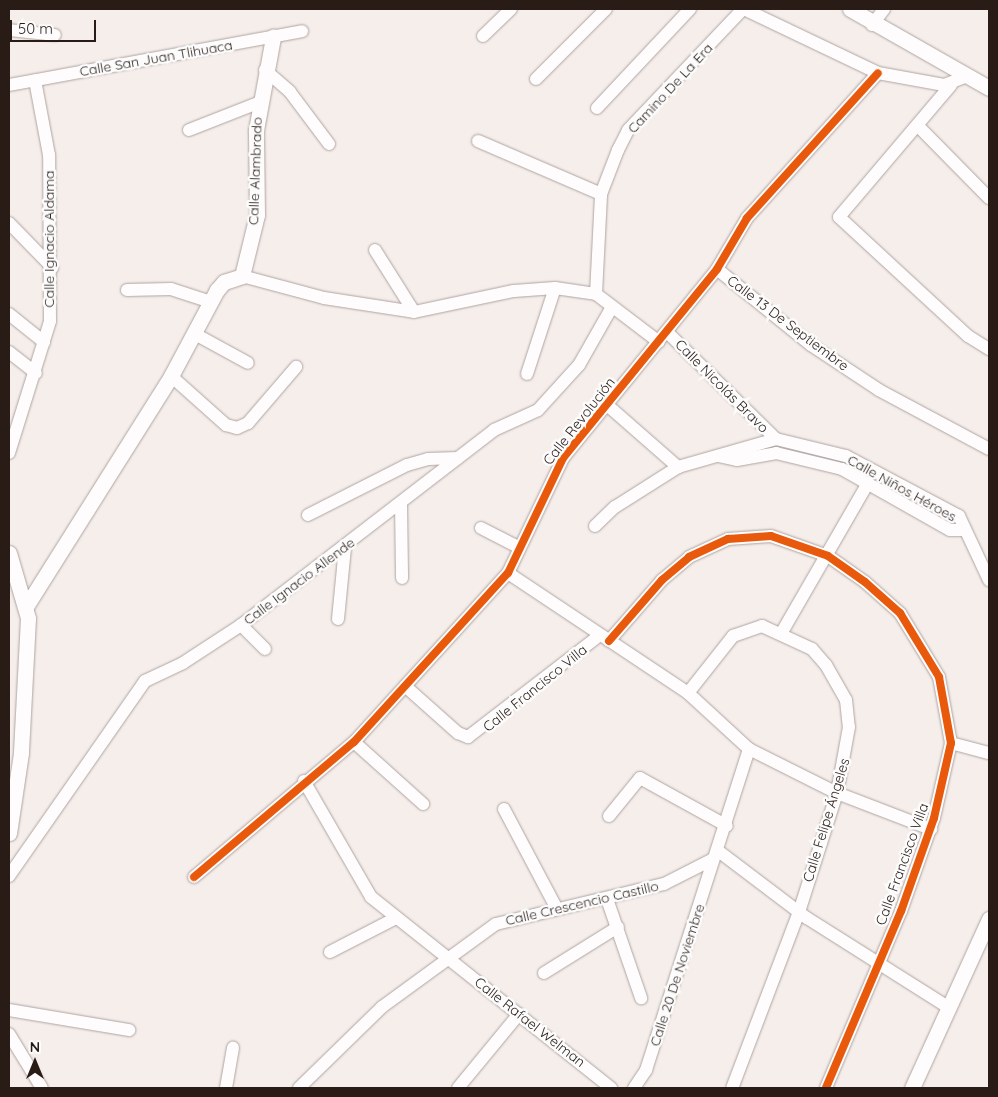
<!DOCTYPE html>
<html>
<head>
<meta charset="utf-8">
<style>
	body { margin:0 }
	#map { position:relative; width:998px; height:1097px; overflow:hidden; background:#f6eeeb; font-family:Quicksand,sans-serif }
	div>[style] { position:absolute }
	[style*='--x'] { left:calc(var(--x)*1px); top:calc(var(--y)*1px); width:calc(var(--w)*1px); rotate:calc(var(--a)*1deg) }
	.roads { filter:drop-shadow(0 0 1px #aea4a1) drop-shadow(0 0 1px #aea4a1) }
	.minor>* { height:12px; margin:-6px; padding:0 6px; transform-origin:6px; border-radius:6px; background:#fefcfc }
	.tertiary>* { height:15px; margin:-7.5px; padding:0 7.5px; transform-origin:7.5px; border-radius:7.5px; background:#fefcfc }
	.cycleway>* { height:8px; margin:-4px; padding:0 4px; transform-origin:4px; border-radius:4px; background:#e8590c }
	span { translate:-50% -50%; white-space:nowrap; text-align:center; line-height:1.15; -webkit-text-stroke:5px #fcfcfc; paint-order:stroke }
	.street-label { font-size:14px; color:#291c17 }
	.frame { position:absolute; inset:0; border:10px solid #291c17; pointer-events:none }
	.north { position:absolute; left:10px; top:1037px; width:50px; height:50px; -webkit-text-stroke:4px #fcfcfc; paint-order:stroke; rotate:0deg; font-size:14px; font-weight:700; line-height:20px; text-align:center; color:#291c17 }
	.north::after { content:''; display:block; margin:auto; width:18px; height:22px; background:#291c17; clip-path:polygon(50% 0,100% 100%,50% 72%,0 100%) }
	.scale { position:absolute; left:10px; top:20px; width:86px; height:22px; box-sizing:border-box; border:2px solid #291c17; border-top:0; padding-left:6px; font-size:15px; line-height:18px; white-space:nowrap; color:#291c17; -webkit-text-stroke:4px #fcfcfc; paint-order:stroke }
</style>
</head>
<body>
<div id="map">
	<div class="roads">
		<div class="minor">
			<div style="--x:744;--y:9;--w:148;--a:25.5"></div>
			<div style="--x:878;--y:73;--w:67;--a:10.3"></div>
			<div style="--x:944;--y:85;--w:26;--a:-21"></div>
			<div style="--x:872;--y:25;--w:20;--a:-53"></div>
			<div style="--x:9;--y:30;--w:46;--a:6.2"></div>
			<div style="--x:483;--y:36;--w:39;--a:-44"></div>
			<div style="--x:265;--y:70;--w:33;--a:41"></div>
			<div style="--x:290;--y:92;--w:65;--a:53.1"></div>
			<div style="--x:536;--y:79;--w:99;--a:-45"></div>
			<div style="--x:9;--y:85;--w:298;--a:-10.4"></div>
			<div style="--x:951;--y:85;--w:173;--a:130.3"></div>
			<div style="--x:839;--y:217;--w:176;--a:42.7"></div>
			<div style="--x:968;--y:336;--w:25;--a:32"></div>
			<div style="--x:597;--y:108;--w:136;--a:-46.8"></div>
			<div style="--x:919;--y:127;--w:100;--a:45.4"></div>
			<div style="--x:189;--y:130;--w:74;--a:-21.4"></div>
			<div style="--x:478;--y:141;--w:134;--a:23.3"></div>
			<div style="--x:9;--y:223;--w:62;--a:45.7"></div>
			<div style="--x:375;--y:250;--w:73;--a:57.8"></div>
			<div style="--x:717;--y:269;--w:121;--a:39"></div>
			<div style="--x:811;--y:345;--w:82;--a:33.5"></div>
			<div style="--x:879;--y:390;--w:125;--a:28.2"></div>
			<div style="--x:242;--y:276;--w:85;--a:15"></div>
			<div style="--x:324;--y:298;--w:91;--a:8.8"></div>
			<div style="--x:414;--y:312;--w:102;--a:-11.9"></div>
			<div style="--x:514;--y:291;--w:41;--a:-4.2"></div>
			<div style="--x:555;--y:288;--w:41;--a:8.3"></div>
			<div style="--x:127;--y:290;--w:44;--a:-1.3"></div>
			<div style="--x:171;--y:289;--w:42;--a:18"></div>
			<div style="--x:596;--y:294;--w:100;--a:-87.1"></div>
			<div style="--x:601;--y:194;--w:47;--a:-68.9"></div>
			<div style="--x:618;--y:150;--w:22;--a:-63"></div>
			<div style="--x:628;--y:130;--w:167;--a:-46.5"></div>
			<div style="--x:596;--y:294;--w:79;--a:37.3"></div>
			<div style="--x:9;--y:314;--w:45;--a:38.7"></div>
			<div style="--x:667;--y:332;--w:153;--a:44.5"></div>
			<div style="--x:195;--y:334;--w:60;--a:28.7"></div>
			<div style="--x:9;--y:352;--w:34;--a:38"></div>
			<div style="--x:527;--y:374;--w:90;--a:-72"></div>
			<div style="--x:171;--y:376;--w:74;--a:41.7"></div>
			<div style="--x:226;--y:425;--w:11;--a:15"></div>
			<div style="--x:237;--y:428;--w:12;--a:-24"></div>
			<div style="--x:248;--y:423;--w:74;--a:-49.4"></div>
			<div style="--x:606;--y:404;--w:96;--a:41.2"></div>
			<div style="--x:9;--y:453;--w:138;--a:-72.7"></div>
			<div style="--x:50;--y:321;--w:166;--a:-90.3"></div>
			<div style="--x:49;--y:155;--w:76;--a:-100.6"></div>
			<div style="--x:718;--y:456;--w:19;--a:12"></div>
			<div style="--x:737;--y:460;--w:40;--a:-10"></div>
			<div style="--x:776;--y:453;--w:68;--a:13.6"></div>
			<div style="--x:842;--y:469;--w:124;--a:29.5"></div>
			<div style="--x:950;--y:530;--w:15;--a:0"></div>
			<div style="--x:401;--y:503;--w:75;--a:89.2"></div>
			<div style="--x:308;--y:515;--w:111;--a:-26.8"></div>
			<div style="--x:407;--y:465;--w:22;--a:-16"></div>
			<div style="--x:428;--y:459;--w:30;--a:-2"></div>
			<div style="--x:595;--y:526;--w:28;--a:-44"></div>
			<div style="--x:615;--y:507;--w:75;--a:-32.4"></div>
			<div style="--x:678;--y:467;--w:102;--a:-15.9"></div>
			<div style="--x:776;--y:439;--w:72;--a:13.7"></div>
			<div style="--x:846;--y:456;--w:128;--a:28"></div>
			<div style="--x:959;--y:516;--w:71;--a:64.9"></div>
			<div style="--x:481;--y:528;--w:42;--a:27.2"></div>
			<div style="--x:508;--y:573;--w:216;--a:33.7"></div>
			<div style="--x:688;--y:693;--w:83;--a:42.6"></div>
			<div style="--x:749;--y:749;--w:98;--a:26.6"></div>
			<div style="--x:837;--y:793;--w:101;--a:21"></div>
			<div style="--x:338;--y:619;--w:72;--a:-84.4"></div>
			<div style="--x:241;--y:625;--w:34;--a:45"></div>
			<div style="--x:782;--y:632;--w:172;--a:-60"></div>
			<div style="--x:609;--y:641;--w:81;--a:-49"></div>
			<div style="--x:662;--y:580;--w:35;--a:-40"></div>
			<div style="--x:689;--y:557;--w:43;--a:-24.8"></div>
			<div style="--x:728;--y:539;--w:43;--a:-4"></div>
			<div style="--x:771;--y:536;--w:60;--a:19.3"></div>
			<div style="--x:828;--y:556;--w:45;--a:35.1"></div>
			<div style="--x:865;--y:582;--w:47;--a:41.5"></div>
			<div style="--x:900;--y:613;--w:75;--a:58.6"></div>
			<div style="--x:939;--y:677;--w:67;--a:79.7"></div>
			<div style="--x:951;--y:743;--w:77;--a:102.8"></div>
			<div style="--x:934;--y:818;--w:99;--a:109.5"></div>
			<div style="--x:901;--y:911;--w:192;--a:113"></div>
			<div style="--x:405;--y:686;--w:71;--a:41.6"></div>
			<div style="--x:458;--y:733;--w:11;--a:22"></div>
			<div style="--x:468;--y:737;--w:167;--a:-37.7"></div>
			<div style="--x:688;--y:693;--w:73;--a:-51.7"></div>
			<div style="--x:733;--y:636;--w:31;--a:-19"></div>
			<div style="--x:762;--y:626;--w:55;--a:24.7"></div>
			<div style="--x:812;--y:649;--w:21;--a:49"></div>
			<div style="--x:826;--y:665;--w:40;--a:60.3"></div>
			<div style="--x:846;--y:700;--w:27;--a:84"></div>
			<div style="--x:849;--y:727;--w:67;--a:100.3"></div>
			<div style="--x:837;--y:793;--w:125;--a:107.7"></div>
			<div style="--x:799;--y:912;--w:188;--a:110.8"></div>
			<div style="--x:354;--y:742;--w:93;--a:41.9"></div>
			<div style="--x:951;--y:743;--w:39;--a:15"></div>
			<div style="--x:304;--y:781;--w:134;--a:60"></div>
			<div style="--x:371;--y:897;--w:307;--a:38.5"></div>
			<div style="--x:504;--y:809;--w:113;--a:62.1"></div>
			<div style="--x:609;--y:816;--w:49;--a:-50.8"></div>
			<div style="--x:640;--y:778;--w:99;--a:28.9"></div>
			<div style="--x:717;--y:850;--w:113;--a:37.1"></div>
			<div style="--x:807;--y:918;--w:165;--a:32.3"></div>
			<div style="--x:9;--y:876;--w:238;--a:-55.1"></div>
			<div style="--x:145;--y:681;--w:42;--a:-25.3"></div>
			<div style="--x:183;--y:663;--w:69;--a:-33.2"></div>
			<div style="--x:241;--y:625;--w:319;--a:-37.6"></div>
			<div style="--x:494;--y:430;--w:48;--a:-24.4"></div>
			<div style="--x:538;--y:410;--w:61;--a:-47.7"></div>
			<div style="--x:579;--y:365;--w:67;--a:-60.4"></div>
			<div style="--x:194;--y:877;--w:209;--a:-40.2"></div>
			<div style="--x:354;--y:742;--w:229;--a:-47.7"></div>
			<div style="--x:508;--y:573;--w:127;--a:-64.4"></div>
			<div style="--x:563;--y:458;--w:244;--a:-50.8"></div>
			<div style="--x:717;--y:269;--w:59;--a:-59.5"></div>
			<div style="--x:747;--y:218;--w:195;--a:-47.9"></div>
			<div style="--x:607;--y:899;--w:105;--a:71"></div>
			<div style="--x:330;--y:952;--w:74;--a:-27.3"></div>
			<div style="--x:544;--y:973;--w:87;--a:-31.9"></div>
			<div style="--x:9;--y:1010;--w:122;--a:9.5"></div>
			<div style="--x:9;--y:1034;--w:63;--a:58.6"></div>
			<div style="--x:226;--y:1088;--w:41;--a:-80.1"></div>
			<div style="--x:299;--y:1088;--w:116;--a:-44.3"></div>
			<div style="--x:382;--y:1007;--w:141;--a:-36.1"></div>
			<div style="--x:496;--y:924;--w:173;--a:-13.4"></div>
			<div style="--x:664;--y:884;--w:55;--a:-27"></div>
			<div style="--x:458;--y:1088;--w:96;--a:-50.5"></div>
			<div style="--x:634;--y:1088;--w:22;--a:-56"></div>
			<div style="--x:646;--y:1070;--w:337;--a:-72.2"></div>
		</div>
		<div class="tertiary">
			<div style="--x:850;--y:9;--w:160;--a:29.6"></div>
			<div style="--x:9;--y:553;--w:68;--a:73.7"></div>
			<div style="--x:28;--y:618;--w:135;--a:93"></div>
			<div style="--x:21;--y:753;--w:81;--a:98.5"></div>
			<div style="--x:27;--y:605;--w:271;--a:-57.8"></div>
			<div style="--x:171;--y:376;--w:98;--a:-61.9"></div>
			<div style="--x:217;--y:290;--w:11;--a:-49"></div>
			<div style="--x:224;--y:282;--w:19;--a:-18"></div>
			<div style="--x:242;--y:276;--w:63;--a:-76.2"></div>
			<div style="--x:257;--y:215;--w:85;--a:-90.7"></div>
			<div style="--x:256;--y:130;--w:95;--a:-79.6"></div>
			<div style="--x:912;--y:1088;--w:186;--a:-65.5"></div>
		</div>
	</div>
	<div class="cycleway">
		<div style="--x:609;--y:641;--w:81;--a:-49"></div>
		<div style="--x:662;--y:580;--w:35;--a:-40"></div>
		<div style="--x:689;--y:557;--w:43;--a:-24.8"></div>
		<div style="--x:728;--y:539;--w:43;--a:-4"></div>
		<div style="--x:771;--y:536;--w:60;--a:19.3"></div>
		<div style="--x:828;--y:556;--w:45;--a:35.1"></div>
		<div style="--x:865;--y:582;--w:47;--a:41.5"></div>
		<div style="--x:900;--y:613;--w:75;--a:58.6"></div>
		<div style="--x:939;--y:677;--w:67;--a:79.7"></div>
		<div style="--x:951;--y:743;--w:77;--a:102.8"></div>
		<div style="--x:934;--y:818;--w:99;--a:109.5"></div>
		<div style="--x:901;--y:911;--w:192;--a:113"></div>
		<div style="--x:194;--y:877;--w:209;--a:-40.2"></div>
		<div style="--x:354;--y:742;--w:229;--a:-47.7"></div>
		<div style="--x:508;--y:573;--w:127;--a:-64.4"></div>
		<div style="--x:563;--y:458;--w:244;--a:-50.8"></div>
		<div style="--x:717;--y:269;--w:59;--a:-59.5"></div>
		<div style="--x:747;--y:218;--w:195;--a:-47.9"></div>
	</div>
	<div class="street-label">
		<span style="left:156px;top:58px;rotate:-10deg">Calle San Juan Tlihuaca</span>
		<span style="left:670px;top:88px;rotate:-47deg">Camino De La Era</span>
		<span style="left:255px;top:171px;rotate:-88deg">Calle Alambrado</span>
		<span style="left:49px;top:239px;rotate:-90deg">Calle Ignacio Aldama</span>
		<span style="left:788px;top:323px;rotate:37deg">Calle 13 De Septiembre</span>
		<span style="left:722px;top:386px;rotate:45deg">Calle Nicolás Bravo</span>
		<span style="left:579px;top:421px;rotate:-52deg">Calle Revolución</span>
		<span style="left:902px;top:488px;rotate:29deg">Calle Niños Héroes</span>
		<span style="left:299px;top:581px;rotate:-37deg">Calle Ignacio Allende</span>
		<span style="left:535px;top:688px;rotate:-39deg">Calle Francisco Villa</span>
		<span style="left:826px;top:820px;rotate:-73deg">Calle Felipe Ángeles</span>
		<span style="left:902px;top:864px;rotate:-70deg">Calle Francisco Villa</span>
		<span style="left:582px;top:903px;rotate:-13deg">Calle Crescencio Castillo</span>
		<span style="left:677px;top:975px;rotate:-72deg">Calle 20 De Noviembre</span>
		<span style="left:530px;top:1022px;rotate:38deg">Calle Rafael Welman</span>
	</div>
	<div class="frame"></div>
	<div class="north">N</div>
	<div class="scale">50 m</div>
</div>
</body>
</html>
